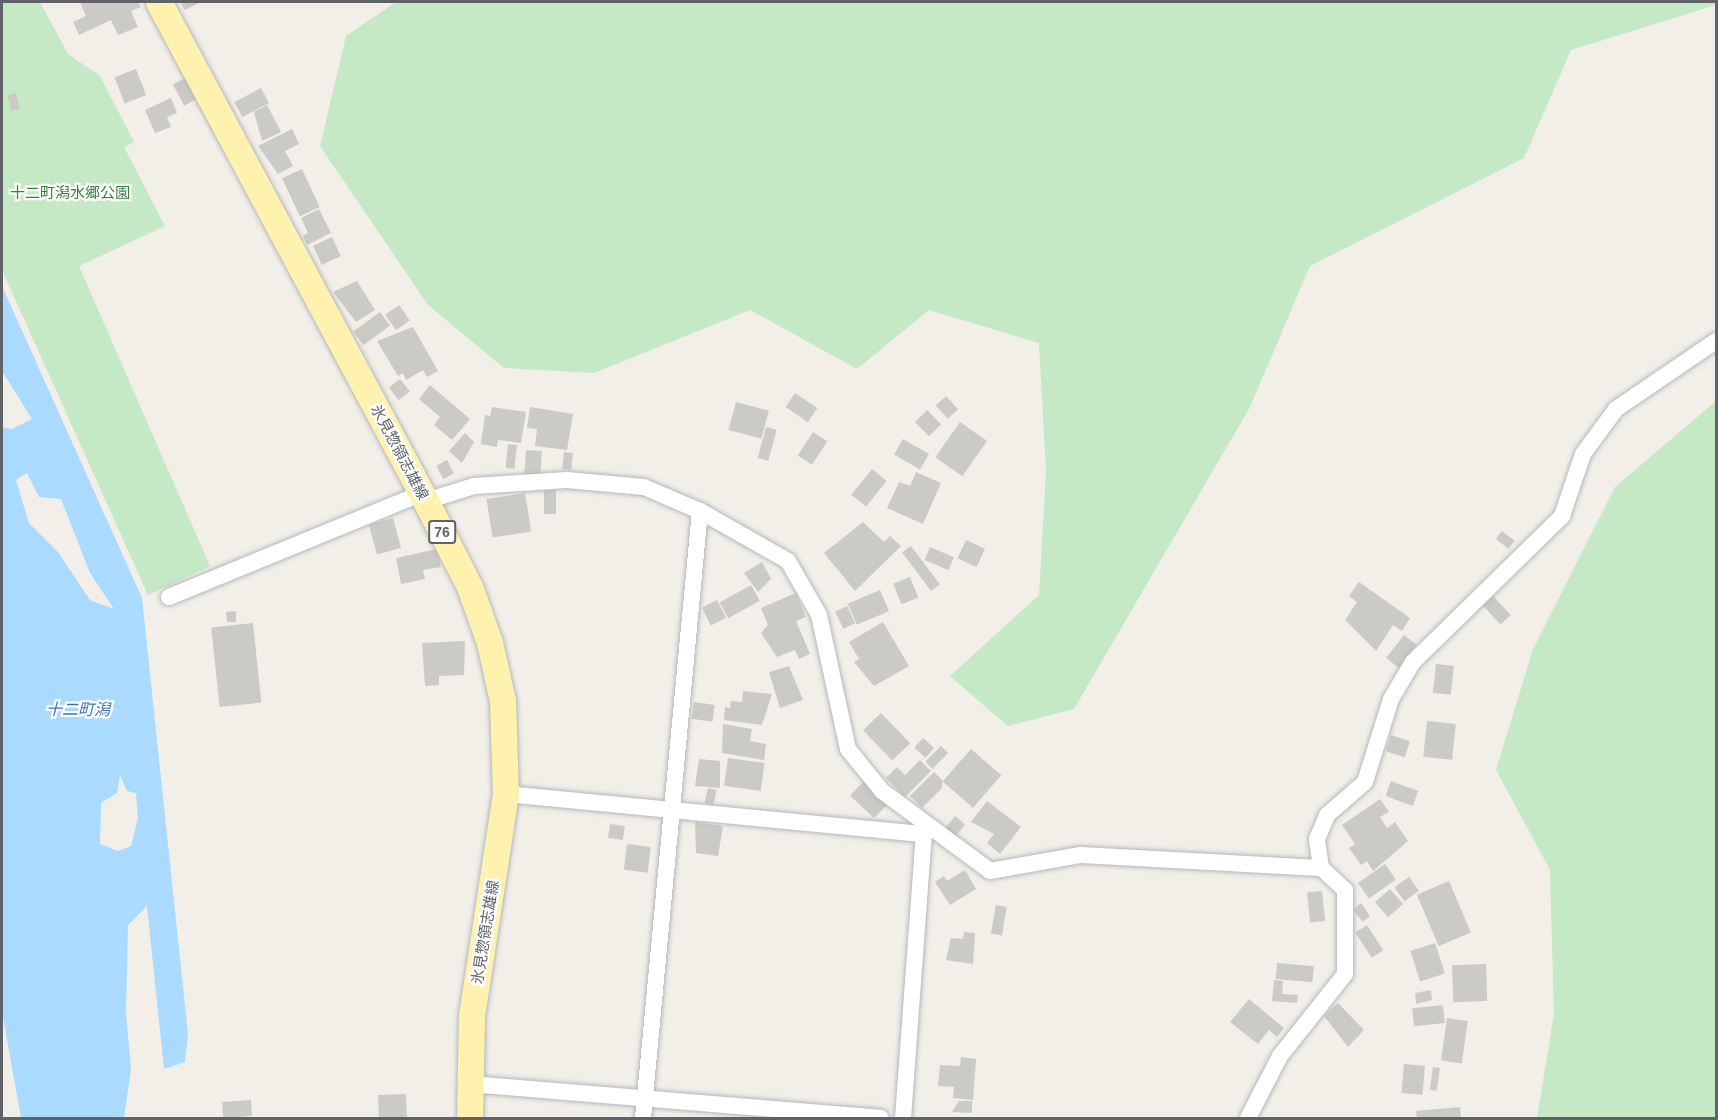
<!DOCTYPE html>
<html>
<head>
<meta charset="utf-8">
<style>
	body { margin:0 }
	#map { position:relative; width:1718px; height:1120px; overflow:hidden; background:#f1efe8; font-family:Arial,"Noto Sans JP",sans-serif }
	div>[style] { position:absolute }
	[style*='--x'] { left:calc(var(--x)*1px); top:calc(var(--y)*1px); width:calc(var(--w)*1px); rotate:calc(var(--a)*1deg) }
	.green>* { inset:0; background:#c5e8c5 }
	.water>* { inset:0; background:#aadaff }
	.building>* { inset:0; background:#cccac5; transform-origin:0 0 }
	.roads { filter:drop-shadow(0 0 2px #b5b8bc) drop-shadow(0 0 2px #b5b8bc) }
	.street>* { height:16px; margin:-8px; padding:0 8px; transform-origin:8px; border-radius:8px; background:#fff }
	.primary>* { height:26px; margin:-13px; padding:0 13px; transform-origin:13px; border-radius:13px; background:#fff2af }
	span { translate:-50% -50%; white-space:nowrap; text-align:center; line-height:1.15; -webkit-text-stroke:4.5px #fff; paint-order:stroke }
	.shield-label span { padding:2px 4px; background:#fff; border:2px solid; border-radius:4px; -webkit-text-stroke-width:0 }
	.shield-label { font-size:14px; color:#5f6368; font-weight:700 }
	.park-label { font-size:15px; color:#348238 }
	.street-label { font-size:15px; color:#5f6368 }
	.water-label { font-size:16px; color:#4174aa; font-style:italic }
	.frame { position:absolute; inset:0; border:3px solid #5f6368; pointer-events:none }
</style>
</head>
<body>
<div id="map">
	<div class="green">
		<div style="clip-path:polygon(2px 2px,40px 2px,68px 54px,100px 76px,134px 142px,124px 147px,165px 226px,79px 266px,210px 566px,148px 595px,2px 270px)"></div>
		<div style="clip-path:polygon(396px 2px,1716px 2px,1716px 5px,1571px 50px,1524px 158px,1310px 266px,1250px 407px,1074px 709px,1008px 726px,950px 676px,1039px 595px,1046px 471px,1039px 343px,929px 310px,857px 369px,750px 310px,594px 373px,504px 368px,428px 305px,320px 146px,346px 36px)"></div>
		<div style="clip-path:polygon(1716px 401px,1716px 1118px,1537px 1118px,1554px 1013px,1550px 870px,1496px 770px,1533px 649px,1615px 487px)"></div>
	</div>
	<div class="water">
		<div style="clip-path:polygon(evenodd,2px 286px,142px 598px,188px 1034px,185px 1062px,164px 1069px,147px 906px,128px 925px,126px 1014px,131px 1069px,124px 1118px,21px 1118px,2px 1012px,2px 427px,12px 429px,32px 419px,2px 371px,2px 286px,27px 473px,39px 497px,61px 499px,90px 573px,114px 609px,90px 600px,58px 552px,29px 523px,16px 480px,27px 473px,2px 286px,120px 775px,127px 791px,136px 793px,138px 818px,131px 846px,118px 851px,100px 844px,101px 803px,117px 793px,120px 775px)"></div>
	</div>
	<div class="building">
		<div style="clip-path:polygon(80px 2px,138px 2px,141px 7px,131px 11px,138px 27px,118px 35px,111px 20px,79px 35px,73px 22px,86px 16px)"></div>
		<div style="clip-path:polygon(180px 2px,201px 2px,185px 10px)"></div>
		<div style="left:136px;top:69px;width:28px;height:23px;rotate:69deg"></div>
		<div style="left:187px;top:77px;width:24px;height:16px;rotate:62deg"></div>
		<div style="left:261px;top:88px;width:17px;height:30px;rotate:62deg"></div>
		<div style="left:16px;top:93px;width:16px;height:9px;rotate:76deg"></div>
		<div style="clip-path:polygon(171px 98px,177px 113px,167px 117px,171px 127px,155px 133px,145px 110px)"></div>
		<div style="clip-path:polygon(267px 105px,281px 132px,262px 141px,254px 112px)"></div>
		<div style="clip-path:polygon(292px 129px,299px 144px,285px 151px,293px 166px,278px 174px,258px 146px)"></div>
		<div style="left:302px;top:169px;width:42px;height:22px;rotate:65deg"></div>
		<div style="clip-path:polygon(319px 209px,331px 233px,307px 245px,303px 236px,308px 233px,301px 218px)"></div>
		<div style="left:332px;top:237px;width:21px;height:21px;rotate:65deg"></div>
		<div style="clip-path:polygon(357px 281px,375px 310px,356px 322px,333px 292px)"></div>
		<div style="left:399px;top:305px;width:19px;height:17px;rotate:55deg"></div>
		<div style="left:380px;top:312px;width:17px;height:33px;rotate:54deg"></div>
		<div style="clip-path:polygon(413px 327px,438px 371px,427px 377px,423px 370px,406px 380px,403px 373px,398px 376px,377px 341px)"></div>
		<div style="left:400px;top:379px;width:16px;height:14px;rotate:52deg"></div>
		<div style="clip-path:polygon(430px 385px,470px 419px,452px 440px,434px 425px,440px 417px,419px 399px)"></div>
		<div style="left:795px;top:393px;width:27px;height:17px;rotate:34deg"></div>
		<div style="left:946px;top:396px;width:18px;height:14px;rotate:47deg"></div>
		<div style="left:736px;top:402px;width:34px;height:29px;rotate:15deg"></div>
		<div style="clip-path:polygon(492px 407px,526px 412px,521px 443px,498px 440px,497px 447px,481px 444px,485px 415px,490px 416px)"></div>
		<div style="clip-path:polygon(530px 407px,573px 414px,567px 450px,535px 446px,537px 429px,527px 428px)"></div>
		<div style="left:927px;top:410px;width:20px;height:17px;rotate:45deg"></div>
		<div style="left:960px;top:422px;width:33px;height:43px;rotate:35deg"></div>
		<div style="left:766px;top:427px;width:11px;height:32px;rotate:15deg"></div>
		<div style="left:813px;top:432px;width:17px;height:28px;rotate:33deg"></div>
		<div style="clip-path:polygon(465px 433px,474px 442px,462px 463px,449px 451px)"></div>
		<div style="left:903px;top:439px;width:30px;height:18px;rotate:30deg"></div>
		<div style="left:508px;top:444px;width:9px;height:24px;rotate:6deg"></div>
		<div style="left:526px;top:450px;width:16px;height:24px;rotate:4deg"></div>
		<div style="left:564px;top:452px;width:9px;height:17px;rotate:6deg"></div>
		<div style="left:447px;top:460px;width:15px;height:12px;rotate:62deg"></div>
		<div style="left:872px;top:469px;width:19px;height:33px;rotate:39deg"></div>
		<div style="clip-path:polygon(916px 472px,941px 483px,923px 524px,887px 508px,899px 482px,910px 486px)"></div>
		<div style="left:544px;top:490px;width:12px;height:24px"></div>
		<div style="left:525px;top:493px;width:39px;height:39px;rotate:81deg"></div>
		<div style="left:393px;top:518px;width:31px;height:25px;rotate:75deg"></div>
		<div style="clip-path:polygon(863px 522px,884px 542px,890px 536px,901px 546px,855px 591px,824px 553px)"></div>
		<div style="left:1502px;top:531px;width:16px;height:10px;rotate:38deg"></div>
		<div style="left:966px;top:540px;width:21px;height:20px;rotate:25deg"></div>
		<div style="left:911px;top:546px;width:48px;height:11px;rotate:53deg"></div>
		<div style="left:930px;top:547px;width:26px;height:14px;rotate:23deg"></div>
		<div style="clip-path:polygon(437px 549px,441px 567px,423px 570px,425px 579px,401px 584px,396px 558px)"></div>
		<div style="clip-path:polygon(762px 562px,771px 579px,758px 592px,744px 573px)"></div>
		<div style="left:910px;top:577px;width:22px;height:18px;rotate:68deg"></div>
		<div style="clip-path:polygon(1359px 582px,1410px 618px,1402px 631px,1393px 625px,1376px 651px,1345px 620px,1357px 602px,1349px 596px)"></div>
		<div style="left:751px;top:585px;width:18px;height:36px;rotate:61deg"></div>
		<div style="left:880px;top:590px;width:23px;height:35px;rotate:67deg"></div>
		<div style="clip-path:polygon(796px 593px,806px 617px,796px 621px,810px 654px,799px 659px,795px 650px,777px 657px,761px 633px,768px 625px,761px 608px)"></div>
		<div style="left:1493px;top:596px;width:26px;height:14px;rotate:47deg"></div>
		<div style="left:717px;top:600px;width:20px;height:17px;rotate:63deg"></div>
		<div style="left:847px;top:606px;width:19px;height:13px;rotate:65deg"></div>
		<div style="clip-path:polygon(236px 611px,236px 622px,227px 622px,226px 612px)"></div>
		<div style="clip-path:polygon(883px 622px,909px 666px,874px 686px,854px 662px,859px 659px,849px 642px)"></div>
		<div style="left:253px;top:623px;width:80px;height:42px;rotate:84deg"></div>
		<div style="left:1404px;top:635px;width:16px;height:29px;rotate:38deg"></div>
		<div style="clip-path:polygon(465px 641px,464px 675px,439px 676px,439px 685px,425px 686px,422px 643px)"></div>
		<div style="left:1436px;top:664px;width:18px;height:29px;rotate:6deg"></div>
		<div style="clip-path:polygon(789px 666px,803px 700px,780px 708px,769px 672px)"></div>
		<div style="clip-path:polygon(743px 691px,772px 694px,762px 725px,724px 720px,725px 707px,730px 708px,731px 701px,742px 702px)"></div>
		<div style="left:694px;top:702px;width:21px;height:17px;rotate:8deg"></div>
		<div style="left:881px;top:713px;width:42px;height:25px;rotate:46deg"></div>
		<div style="left:1427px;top:721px;width:29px;height:36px;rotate:6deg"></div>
		<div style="clip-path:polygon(723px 724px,752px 729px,750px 741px,766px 744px,764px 760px,722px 753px)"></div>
		<div style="left:1391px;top:735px;width:20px;height:17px;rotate:18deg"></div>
		<div style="left:923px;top:738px;width:15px;height:13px;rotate:42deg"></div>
		<div style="left:941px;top:746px;width:10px;height:22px;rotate:45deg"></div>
		<div style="left:971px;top:749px;width:40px;height:43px;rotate:41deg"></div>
		<div style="left:728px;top:758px;width:37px;height:28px;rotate:8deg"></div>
		<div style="clip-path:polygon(699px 759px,720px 761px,720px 788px,695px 786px)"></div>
		<div style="clip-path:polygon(920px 760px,931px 771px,905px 797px,886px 778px,897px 767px,905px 775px)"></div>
		<div style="clip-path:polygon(934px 772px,943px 781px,941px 789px,922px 808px,910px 796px)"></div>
		<div style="left:864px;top:781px;width:33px;height:20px;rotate:44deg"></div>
		<div style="left:1391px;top:781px;width:29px;height:16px;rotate:20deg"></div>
		<div style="left:708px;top:788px;width:9px;height:15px;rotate:13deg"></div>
		<div style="clip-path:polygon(1380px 799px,1389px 812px,1380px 817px,1387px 828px,1395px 822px,1408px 841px,1373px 871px,1367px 861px,1361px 865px,1349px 848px,1355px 844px,1342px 825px)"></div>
		<div style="clip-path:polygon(987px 801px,1021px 827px,1000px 854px,987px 843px,994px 834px,971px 822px)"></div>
		<div style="left:955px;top:816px;width:13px;height:16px;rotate:39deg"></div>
		<div style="clip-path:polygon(695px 822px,723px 826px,718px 856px,696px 853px)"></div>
		<div style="left:610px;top:824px;width:15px;height:14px;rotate:8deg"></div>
		<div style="left:627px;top:844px;width:24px;height:26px;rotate:7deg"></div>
		<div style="left:1385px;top:864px;width:19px;height:33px;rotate:55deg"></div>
		<div style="clip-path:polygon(965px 870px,976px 889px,950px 905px,935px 882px,944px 876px,947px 881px)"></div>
		<div style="left:1409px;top:877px;width:17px;height:18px;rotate:54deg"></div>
		<div style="left:1449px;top:881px;width:56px;height:35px;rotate:67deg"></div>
		<div style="left:1390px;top:889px;width:20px;height:20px;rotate:49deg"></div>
		<div style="left:1322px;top:891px;width:30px;height:15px;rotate:84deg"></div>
		<div style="clip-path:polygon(1361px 903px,1370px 916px,1363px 922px,1353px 910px)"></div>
		<div style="left:996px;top:905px;width:11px;height:29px;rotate:10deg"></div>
		<div style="left:1367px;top:925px;width:30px;height:14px;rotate:57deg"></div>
		<div style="clip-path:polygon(964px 932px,975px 933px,973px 964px,946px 960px,951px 938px,963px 939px)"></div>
		<div style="left:1435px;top:943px;width:32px;height:26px;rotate:72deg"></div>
		<div style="left:1277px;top:963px;width:37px;height:16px;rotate:5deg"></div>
		<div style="left:1486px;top:964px;width:37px;height:34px;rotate:88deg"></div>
		<div style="clip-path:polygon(1274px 980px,1283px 981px,1282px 994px,1298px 995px,1297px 1003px,1272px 1001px)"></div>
		<div style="clip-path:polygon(1431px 990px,1432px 1000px,1416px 1004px,1415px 993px)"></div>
		<div style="clip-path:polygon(1249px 999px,1284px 1028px,1277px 1037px,1269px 1030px,1258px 1044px,1230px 1022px)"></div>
		<div style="clip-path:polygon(1338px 1003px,1364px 1030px,1348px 1047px,1324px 1016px)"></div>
		<div style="left:1443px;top:1005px;width:18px;height:31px;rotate:84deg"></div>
		<div style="left:1447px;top:1018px;width:21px;height:43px;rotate:8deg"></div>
		<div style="clip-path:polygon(961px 1057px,976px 1059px,973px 1100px,953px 1098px,954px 1087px,938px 1086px,940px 1065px,960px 1066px)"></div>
		<div style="left:1404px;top:1064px;width:21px;height:29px;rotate:5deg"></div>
		<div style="left:1433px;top:1067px;width:7px;height:23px;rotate:8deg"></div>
		<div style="left:406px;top:1094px;width:24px;height:28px;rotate:88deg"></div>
		<div style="left:251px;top:1100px;width:16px;height:29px;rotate:86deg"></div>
		<div style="clip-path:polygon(959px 1101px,972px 1101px,972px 1113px,952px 1112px)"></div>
		<div style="clip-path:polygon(1460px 1107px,1461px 1118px,1417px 1118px,1416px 1111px)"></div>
	</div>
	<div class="roads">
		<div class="street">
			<div style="--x:426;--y:501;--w:50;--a:-17.4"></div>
			<div style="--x:474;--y:486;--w:93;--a:-3.7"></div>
			<div style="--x:567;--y:480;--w:77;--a:5.2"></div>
			<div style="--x:644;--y:487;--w:61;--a:23.2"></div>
			<div style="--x:700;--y:511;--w:101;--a:29.6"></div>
			<div style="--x:788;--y:561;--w:62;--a:60.1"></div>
			<div style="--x:819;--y:615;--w:137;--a:77.8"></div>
			<div style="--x:848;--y:749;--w:54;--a:51"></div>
			<div style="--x:882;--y:791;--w:134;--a:36.5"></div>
			<div style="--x:990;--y:871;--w:91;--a:-10.1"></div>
			<div style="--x:1080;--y:855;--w:241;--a:3.1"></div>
			<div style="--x:169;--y:597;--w:274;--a:-22.3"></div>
			<div style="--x:506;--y:794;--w:420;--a:5.5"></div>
			<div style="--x:469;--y:1084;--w:413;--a:4.7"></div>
			<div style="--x:643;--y:1118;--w:610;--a:-84.64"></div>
			<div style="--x:903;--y:1118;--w:285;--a:-85.8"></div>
			<div style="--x:924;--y:834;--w:7;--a:-56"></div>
			<div style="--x:1248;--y:1118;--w:70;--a:-62.7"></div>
			<div style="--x:1280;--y:1056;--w:105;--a:-51.6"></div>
			<div style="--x:1345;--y:974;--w:84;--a:-90"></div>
			<div style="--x:1345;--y:890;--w:33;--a:-137"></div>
			<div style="--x:1321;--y:868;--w:29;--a:-98"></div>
			<div style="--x:1317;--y:839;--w:26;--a:-67"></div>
			<div style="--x:1327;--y:815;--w:50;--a:-41"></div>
			<div style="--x:1365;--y:782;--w:87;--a:-72.6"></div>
			<div style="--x:1391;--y:699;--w:43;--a:-59.3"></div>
			<div style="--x:1413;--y:662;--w:209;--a:-44.4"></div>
			<div style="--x:1562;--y:516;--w:65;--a:-71.3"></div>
			<div style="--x:1583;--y:454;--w:56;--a:-53.7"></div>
			<div style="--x:1616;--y:409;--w:121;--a:-34.2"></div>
		</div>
		<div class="primary">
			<div style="--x:159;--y:2;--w:566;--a:61.85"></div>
			<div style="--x:426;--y:501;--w:97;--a:62.9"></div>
			<div style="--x:470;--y:587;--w:59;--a:70.3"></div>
			<div style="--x:490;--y:643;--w:59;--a:77.4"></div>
			<div style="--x:503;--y:701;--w:93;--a:88.2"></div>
			<div style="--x:506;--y:794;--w:225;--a:98.7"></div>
			<div style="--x:472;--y:1016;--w:102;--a:91.1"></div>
		</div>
	</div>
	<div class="shield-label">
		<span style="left:442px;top:532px">76</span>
	</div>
	<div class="park-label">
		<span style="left:70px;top:193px">十二町潟水郷公園</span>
	</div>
	<div class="street-label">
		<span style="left:400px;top:452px;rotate:62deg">氷見惣領志雄線</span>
		<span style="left:485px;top:932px;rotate:-81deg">氷見惣領志雄線</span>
	</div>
	<div class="water-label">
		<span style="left:78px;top:710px">十二町潟</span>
	</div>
	<div class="frame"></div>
</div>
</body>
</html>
